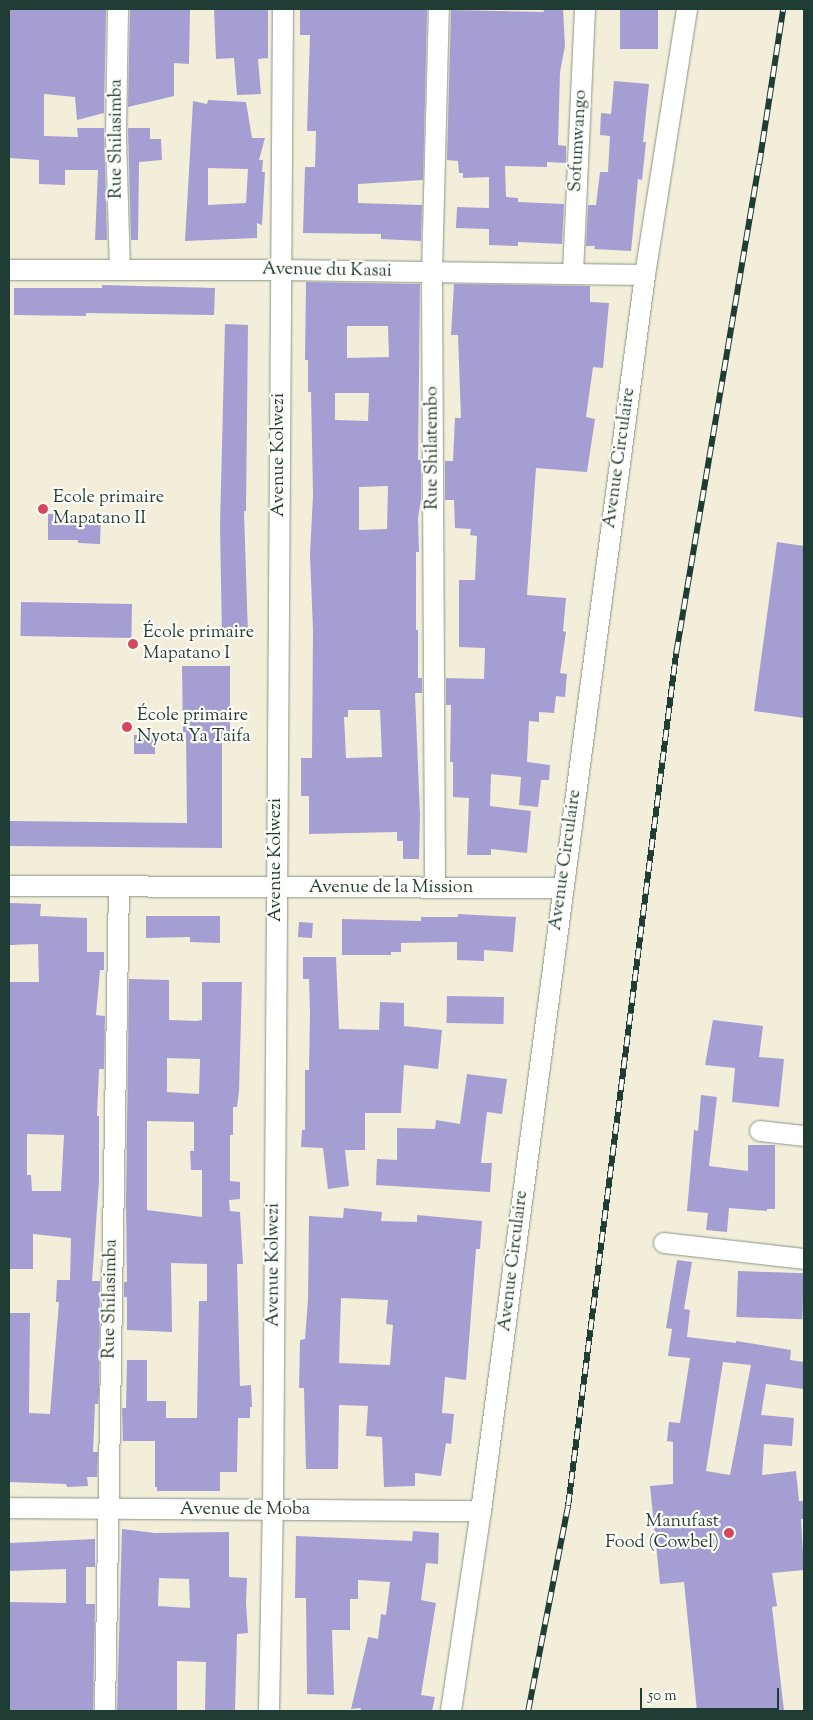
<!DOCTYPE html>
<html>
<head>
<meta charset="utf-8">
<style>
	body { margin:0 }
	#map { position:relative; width:813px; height:1720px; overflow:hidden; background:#f2eeda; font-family:"Sorts Mill Goudy",serif }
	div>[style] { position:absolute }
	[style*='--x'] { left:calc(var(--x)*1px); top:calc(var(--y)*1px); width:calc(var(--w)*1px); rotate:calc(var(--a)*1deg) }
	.building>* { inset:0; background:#a59ed2; transform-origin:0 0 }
	.roads { filter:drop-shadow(0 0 1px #889687) drop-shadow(0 0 1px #889687) }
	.minor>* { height:20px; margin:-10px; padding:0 10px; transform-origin:10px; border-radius:10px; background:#fff }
	.rail>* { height:5.5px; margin-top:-2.75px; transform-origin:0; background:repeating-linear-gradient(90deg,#fdfcf7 0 11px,#1f3d34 0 22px); box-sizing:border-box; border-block:1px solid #1f3d34 }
	.dots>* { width:14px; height:14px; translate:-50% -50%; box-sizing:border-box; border:2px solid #fdfcf7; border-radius:50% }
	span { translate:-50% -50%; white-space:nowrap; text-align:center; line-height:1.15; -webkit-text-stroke:4.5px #fdfcf7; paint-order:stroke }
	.street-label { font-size:18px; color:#1f3d34 }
	.poi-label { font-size:18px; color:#1f3d34 }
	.left { translate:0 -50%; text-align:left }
	.right { translate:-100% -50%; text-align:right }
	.frame { position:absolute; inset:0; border:10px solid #1f3d34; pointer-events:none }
	.scale { position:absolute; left:640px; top:1688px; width:139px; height:22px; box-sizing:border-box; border:2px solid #1f3d34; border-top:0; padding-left:6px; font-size:15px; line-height:18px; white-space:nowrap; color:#1f3d34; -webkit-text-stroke:4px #fdfcf7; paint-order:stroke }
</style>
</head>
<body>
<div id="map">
	<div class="building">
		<div style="clip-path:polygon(9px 9px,106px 9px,104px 113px,77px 120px,75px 97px,44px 94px,44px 136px,78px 137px,77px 128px,104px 128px,107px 240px,95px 240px,98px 170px,65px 170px,65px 185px,39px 184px,39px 160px,9px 158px)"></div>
		<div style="clip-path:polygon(130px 9px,190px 9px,189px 64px,174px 63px,174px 96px,128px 107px)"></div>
		<div style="clip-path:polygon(214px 9px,268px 9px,268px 58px,258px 59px,261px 94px,237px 95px,234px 58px,216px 59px)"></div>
		<div style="clip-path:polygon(300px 9px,427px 10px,423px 180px,358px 184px,358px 203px,422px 205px,421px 241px,381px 239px,381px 234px,303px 233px,305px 167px,315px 167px,316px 131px,307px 131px,310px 35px,300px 35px)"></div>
		<div style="clip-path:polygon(543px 9px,563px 9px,565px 46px,560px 72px,558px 145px,566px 146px,566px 163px,547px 162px,547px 167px,505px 166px,506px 197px,518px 198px,518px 202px,564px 204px,562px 244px,518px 242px,518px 246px,489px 245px,489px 229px,456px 228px,457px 207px,489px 208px,489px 177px,463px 178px,463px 173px,459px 173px,458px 161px,447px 160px,451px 10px,544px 12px)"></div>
		<div style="left:620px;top:9px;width:38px;height:40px"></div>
		<div style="clip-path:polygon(614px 81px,649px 84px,643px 142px,646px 142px,642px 180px,638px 179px,631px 251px,594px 249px,595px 246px,586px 246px,588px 205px,596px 205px,600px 172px,608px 172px,610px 136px,600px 135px,601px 113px,611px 114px)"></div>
		<div style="clip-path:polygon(evenodd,208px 100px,246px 102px,252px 138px,265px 138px,259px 160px,263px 160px,262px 172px,265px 172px,262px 225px,257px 223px,257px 238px,185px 241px,193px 101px,207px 104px,208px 100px,208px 168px,248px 169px,246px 203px,208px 205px,208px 168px)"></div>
		<div style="clip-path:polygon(128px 128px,150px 128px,150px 139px,161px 139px,162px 160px,139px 162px,138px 240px,131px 240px)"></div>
		<div style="clip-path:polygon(evenodd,306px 282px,420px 284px,418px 460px,421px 460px,421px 499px,418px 518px,419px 552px,416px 552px,416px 630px,418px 630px,418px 678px,422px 678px,422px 693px,415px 693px,420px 815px,419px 859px,403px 859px,403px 841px,397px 841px,397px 832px,309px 834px,309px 796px,301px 796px,301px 758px,312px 758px,313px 630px,310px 555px,313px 495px,311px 392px,308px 392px,308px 360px,305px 360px,306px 282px,347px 326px,388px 326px,389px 357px,347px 358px,347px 326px,306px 282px,335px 393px,369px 393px,368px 421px,335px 420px,335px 393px,306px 282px,388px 486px,387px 529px,359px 530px,359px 487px,388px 486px,306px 282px,348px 710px,380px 710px,382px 757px,346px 758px,344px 717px,348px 717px,348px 710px)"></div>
		<div style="clip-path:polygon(454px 284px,590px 286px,590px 302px,609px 303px,603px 368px,593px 367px,586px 417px,595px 419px,587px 472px,536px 468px,527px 595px,566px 598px,563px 631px,566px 632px,560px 673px,567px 674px,565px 697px,556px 696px,554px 713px,539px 712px,539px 722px,529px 721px,527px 762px,550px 765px,549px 780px,541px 780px,538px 807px,519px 805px,521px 777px,491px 774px,490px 806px,531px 811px,527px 853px,491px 849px,491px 855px,467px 855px,469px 798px,453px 797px,453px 762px,450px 762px,451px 705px,446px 705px,446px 678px,484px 679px,485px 648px,459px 647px,459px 580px,475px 580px,477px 536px,470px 535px,471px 529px,455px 528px,454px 500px,445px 500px,445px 461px,453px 461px,455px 418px,461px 418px,458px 335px,451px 335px)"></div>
		<div style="clip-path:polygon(102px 285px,215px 288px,214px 315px,86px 313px,86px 316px,14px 315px,14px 288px,102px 288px)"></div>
		<div style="clip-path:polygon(225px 324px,248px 325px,246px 511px,244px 511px,248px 635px,222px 636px,220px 526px)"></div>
		<div style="clip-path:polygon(48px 514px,101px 515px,100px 544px,78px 543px,78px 540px,48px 540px)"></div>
		<div style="clip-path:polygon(777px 542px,804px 546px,804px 718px,754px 711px)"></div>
		<div style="left:21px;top:602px;width:111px;height:34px;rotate:1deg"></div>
		<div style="clip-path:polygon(182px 666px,230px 666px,230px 732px,222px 732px,222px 848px,9px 846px,9px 821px,187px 823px,186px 732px,183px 732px)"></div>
		<div style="left:134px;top:735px;width:21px;height:19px"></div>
		<div style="clip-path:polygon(evenodd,9px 903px,41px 904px,40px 916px,87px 918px,87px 952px,104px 952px,104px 970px,100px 970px,96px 1015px,105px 1016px,104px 1069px,99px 1069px,97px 1116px,99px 1116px,99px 1181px,92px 1281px,100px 1281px,99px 1394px,98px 1404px,95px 1404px,93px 1452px,98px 1452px,97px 1477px,87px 1477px,88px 1486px,67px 1487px,66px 1484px,9px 1482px,9px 1313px,30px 1313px,29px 1413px,50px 1414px,59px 1302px,56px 1302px,57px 1280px,70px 1280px,71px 1238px,33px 1234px,33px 1269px,9px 1269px,9px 982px,39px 982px,38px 944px,9px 945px,9px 903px,27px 1134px,64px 1135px,61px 1191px,32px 1191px,31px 1175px,27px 1175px,27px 1134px)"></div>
		<div style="clip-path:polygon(458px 914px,516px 917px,513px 952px,484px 950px,484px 961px,457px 960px,457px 942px,401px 943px,401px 952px,391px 952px,391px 955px,342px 955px,342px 919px,421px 921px,421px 917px,458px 917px)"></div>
		<div style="clip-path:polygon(146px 916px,220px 916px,220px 943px,190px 942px,190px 937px,146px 938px)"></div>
		<div style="left:299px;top:922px;width:14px;height:15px;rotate:4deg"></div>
		<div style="clip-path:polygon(303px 957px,336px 957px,339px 1029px,379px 1030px,380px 1002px,404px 1003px,404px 1026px,442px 1030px,438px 1069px,404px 1065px,401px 1113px,365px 1113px,365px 1150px,345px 1150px,349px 1186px,328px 1189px,323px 1148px,301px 1147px,302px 1130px,305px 1130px,305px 1070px,309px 1070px,310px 1014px,309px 979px,303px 979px)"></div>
		<div style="clip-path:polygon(evenodd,129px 979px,169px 980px,169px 1020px,197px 1021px,202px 1020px,202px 982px,242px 982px,239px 1091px,237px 1107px,233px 1107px,233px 1135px,230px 1135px,230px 1181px,240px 1182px,240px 1199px,229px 1200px,230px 1211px,240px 1212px,243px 1264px,237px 1264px,240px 1386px,251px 1385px,252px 1407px,250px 1407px,250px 1418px,238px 1418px,237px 1472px,220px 1472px,220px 1491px,157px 1491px,157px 1487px,155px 1487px,155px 1441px,123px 1441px,122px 1408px,126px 1408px,127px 1360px,147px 1360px,147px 1401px,166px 1401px,166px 1418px,197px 1418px,199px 1301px,207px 1301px,207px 1264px,171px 1263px,172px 1332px,127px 1330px,127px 1297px,124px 1297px,124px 1282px,127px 1282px,126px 1203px,129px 979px,167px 1058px,200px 1059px,199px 1094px,167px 1092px,167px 1058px,129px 979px,147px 1121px,194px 1122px,194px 1151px,190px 1151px,191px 1170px,202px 1170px,202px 1217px,147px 1210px,147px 1121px)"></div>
		<div style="left:447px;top:996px;width:57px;height:27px;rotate:1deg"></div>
		<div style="clip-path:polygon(713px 1020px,763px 1026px,759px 1057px,784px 1059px,779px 1107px,732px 1102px,735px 1068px,705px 1065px)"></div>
		<div style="clip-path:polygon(467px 1074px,507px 1079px,502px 1114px,487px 1112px,481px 1163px,492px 1163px,490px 1192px,376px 1185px,377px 1159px,397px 1160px,397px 1128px,435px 1129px,436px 1120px,460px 1124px)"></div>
		<div style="clip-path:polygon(701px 1095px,717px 1097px,709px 1166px,748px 1171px,748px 1145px,775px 1145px,775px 1209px,767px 1209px,767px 1211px,729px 1208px,727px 1232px,706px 1230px,708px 1213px,687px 1211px,694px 1130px,698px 1131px)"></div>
		<div style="clip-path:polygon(evenodd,344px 1208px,382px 1212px,381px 1221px,417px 1222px,417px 1215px,482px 1221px,480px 1249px,476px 1249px,466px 1380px,445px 1377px,442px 1413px,454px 1414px,451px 1444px,446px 1443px,441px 1476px,415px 1473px,415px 1486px,384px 1487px,382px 1437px,366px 1436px,368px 1406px,339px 1405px,338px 1469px,306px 1469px,304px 1388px,299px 1388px,300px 1340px,305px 1339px,308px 1300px,309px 1216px,343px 1218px,344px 1208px,341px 1298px,388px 1300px,386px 1324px,393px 1325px,390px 1365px,339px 1363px,341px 1298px)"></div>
		<div style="clip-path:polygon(evenodd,677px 1260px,692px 1262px,684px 1309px,690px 1310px,687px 1337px,736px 1343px,736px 1341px,791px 1350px,790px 1360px,804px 1362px,804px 1389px,766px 1384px,761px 1415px,794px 1418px,792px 1446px,764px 1444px,762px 1475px,796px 1471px,799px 1501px,804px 1501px,804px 1519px,801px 1519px,804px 1570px,772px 1573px,777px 1606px,772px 1607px,784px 1711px,697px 1711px,684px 1582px,660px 1584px,650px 1486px,673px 1484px,673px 1442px,667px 1441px,669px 1422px,680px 1423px,690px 1358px,668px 1356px,672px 1329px,666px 1328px,677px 1260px,723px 1362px,751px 1365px,730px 1475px,706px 1471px,723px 1362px)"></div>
		<div style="left:738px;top:1271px;width:66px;height:46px;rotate:2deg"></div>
		<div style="clip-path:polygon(evenodd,122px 1529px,155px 1533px,229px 1532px,229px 1577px,247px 1578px,246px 1603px,248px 1633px,237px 1634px,235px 1711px,205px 1711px,206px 1662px,177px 1661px,177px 1711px,117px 1711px,122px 1529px,159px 1578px,189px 1579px,190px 1608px,158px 1606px,159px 1578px)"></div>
		<div style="clip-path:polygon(413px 1531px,439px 1533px,438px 1564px,426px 1563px,421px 1600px,436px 1603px,421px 1695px,435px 1697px,432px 1711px,360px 1711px,361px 1708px,351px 1709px,368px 1637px,378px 1639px,381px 1614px,386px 1615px,390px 1582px,358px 1580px,358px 1599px,350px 1599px,350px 1630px,332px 1630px,334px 1695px,307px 1694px,306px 1598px,295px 1598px,296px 1536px,412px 1541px)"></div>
		<div style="clip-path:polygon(95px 1539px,95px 1567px,86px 1567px,86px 1604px,95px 1604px,93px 1711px,9px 1711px,9px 1602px,66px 1603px,66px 1569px,9px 1571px,9px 1543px)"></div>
	</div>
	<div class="roads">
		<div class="minor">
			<div style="--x:118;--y:9;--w:127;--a:90.9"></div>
			<div style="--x:116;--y:136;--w:134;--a:88.3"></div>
			<div style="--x:9;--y:270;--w:271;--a:0"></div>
			<div style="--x:280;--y:270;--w:365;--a:0.8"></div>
			<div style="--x:573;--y:273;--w:264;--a:-87.4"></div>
			<div style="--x:9;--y:886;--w:553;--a:0.21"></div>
			<div style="--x:435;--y:888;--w:616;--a:-90.28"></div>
			<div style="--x:432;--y:272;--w:263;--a:-88.5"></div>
			<div style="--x:760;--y:1131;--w:44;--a:6.5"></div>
			<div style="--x:664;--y:1243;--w:141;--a:6.5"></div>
			<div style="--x:9;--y:1508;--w:472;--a:0.4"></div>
			<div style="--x:105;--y:1711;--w:824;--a:-89.03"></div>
			<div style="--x:269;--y:1711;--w:201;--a:-88.9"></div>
			<div style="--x:273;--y:1510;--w:1501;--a:-89.62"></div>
			<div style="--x:451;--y:1711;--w:202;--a:-81.5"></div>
			<div style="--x:481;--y:1511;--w:1247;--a:-82.44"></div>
			<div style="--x:645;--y:275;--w:269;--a:-81"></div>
		</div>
	</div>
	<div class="rail">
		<div style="--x:528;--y:1711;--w:210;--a:-79"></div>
		<div style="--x:568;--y:1505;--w:859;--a:-82.78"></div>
		<div style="--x:676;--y:653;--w:496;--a:-80.4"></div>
		<div style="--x:759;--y:164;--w:157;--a:-81.2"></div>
	</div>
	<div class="dots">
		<div style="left:43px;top:509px;background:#d1495b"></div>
		<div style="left:133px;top:644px;background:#d1495b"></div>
		<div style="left:127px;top:727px;background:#d1495b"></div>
		<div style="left:729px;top:1533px;background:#d1495b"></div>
	</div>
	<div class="street-label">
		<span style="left:117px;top:139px;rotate:-90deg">Rue Shilasimba</span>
		<span style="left:579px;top:141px;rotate:-87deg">Sofumwango</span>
		<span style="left:327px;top:271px;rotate:1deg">Avenue du Kasai</span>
		<span style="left:433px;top:448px;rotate:-90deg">Rue Shilatembo</span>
		<span style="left:279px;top:455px;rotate:-90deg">Avenue Kolwezi</span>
		<span style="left:620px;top:458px;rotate:-82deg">Avenue Circulaire</span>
		<span style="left:276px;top:860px;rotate:-90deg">Avenue Kolwezi</span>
		<span style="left:566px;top:860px;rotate:-82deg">Avenue Circulaire</span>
		<span style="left:391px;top:888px">Avenue de la Mission</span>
		<span style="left:514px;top:1261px;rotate:-83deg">Avenue Circulaire</span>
		<span style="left:274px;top:1265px;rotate:-90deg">Avenue Kolwezi</span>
		<span style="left:111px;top:1299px;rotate:-89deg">Rue Shilasimba</span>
		<span style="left:245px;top:1510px">Avenue de Moba</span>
	</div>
	<div class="poi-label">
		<span class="left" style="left:53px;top:509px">Ecole primaire<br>Mapatano II</span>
		<span class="left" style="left:143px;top:644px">École primaire<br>Mapatano I</span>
		<span class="left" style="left:137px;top:727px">École primaire<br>Nyota Ya Taifa</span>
		<span class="right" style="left:719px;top:1533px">Manufast<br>Food (Cowbel)</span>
	</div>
	<div class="frame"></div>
	<div class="scale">50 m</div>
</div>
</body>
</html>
